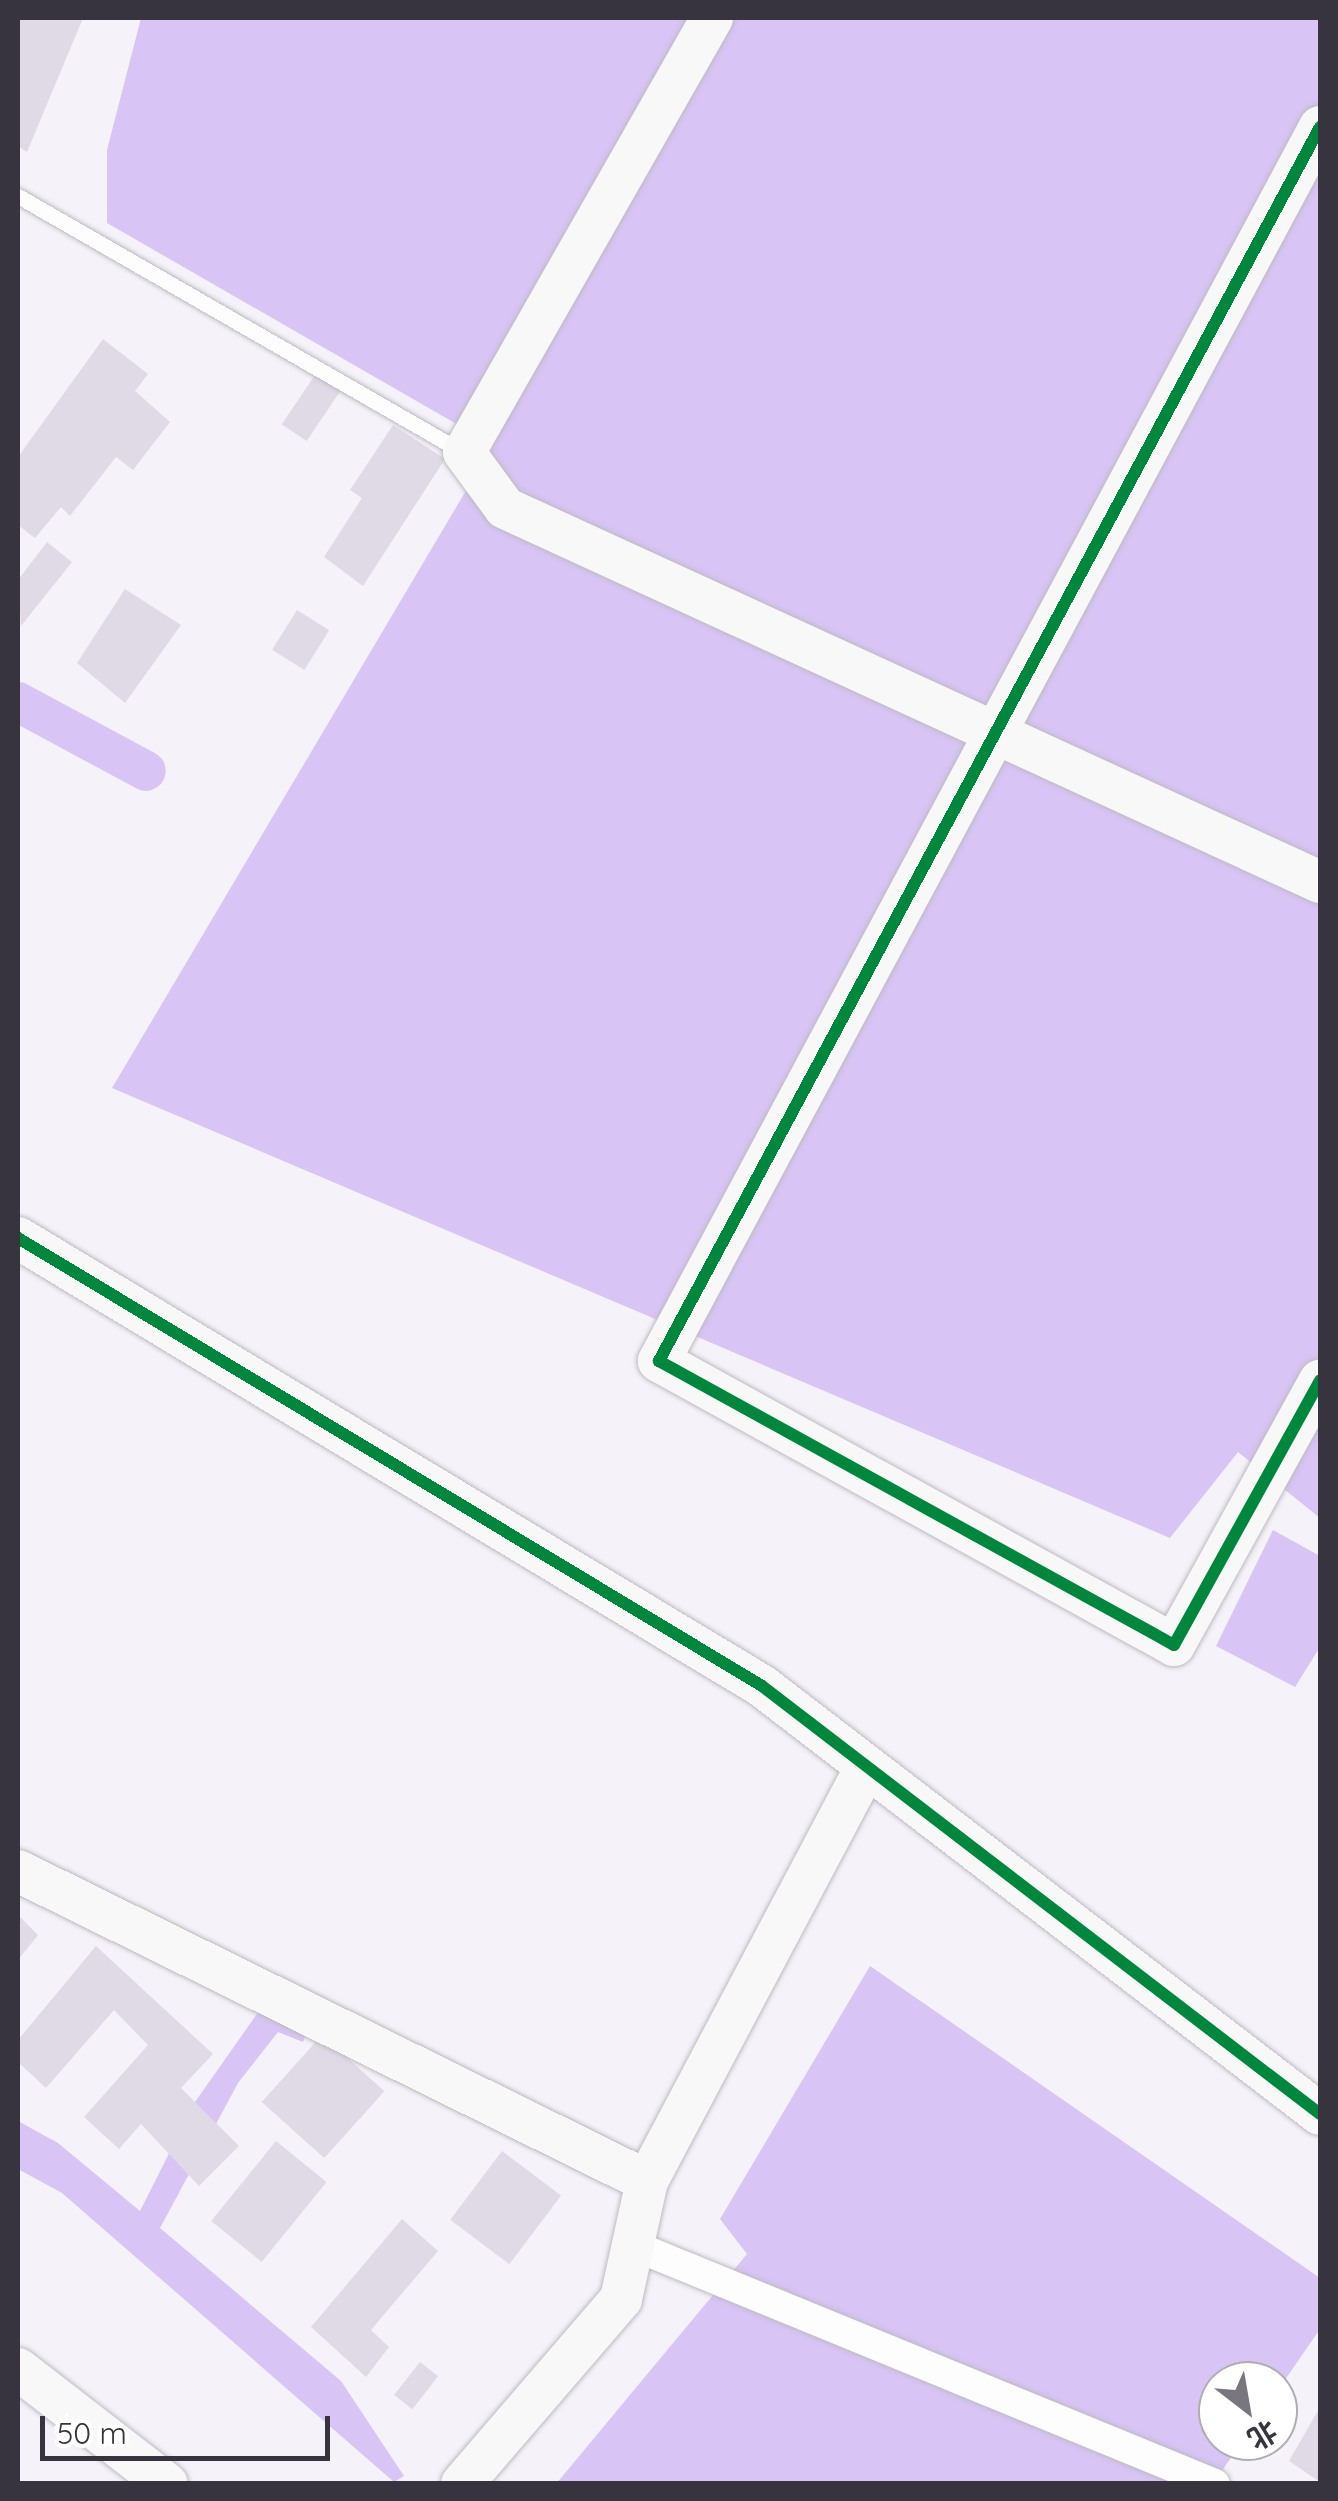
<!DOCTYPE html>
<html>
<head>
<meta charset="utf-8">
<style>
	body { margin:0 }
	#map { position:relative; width:1338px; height:2501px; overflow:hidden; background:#f5f2f9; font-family:Quicksand,"Noto Sans SC",sans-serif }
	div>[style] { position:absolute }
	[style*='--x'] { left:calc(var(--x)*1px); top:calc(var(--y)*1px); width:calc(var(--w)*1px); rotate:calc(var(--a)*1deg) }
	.water>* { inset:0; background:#d8c4f5 }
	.canal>* { height:40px; margin:-20px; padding:0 20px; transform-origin:20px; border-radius:20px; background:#d8c4f5 }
	.building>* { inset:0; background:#e0dae7; transform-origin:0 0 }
	.roads { filter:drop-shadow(0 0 2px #bebac3) drop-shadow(0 0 2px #bebac3) }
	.lane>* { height:15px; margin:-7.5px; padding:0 7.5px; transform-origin:7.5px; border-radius:7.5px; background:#fefdfe }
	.street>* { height:30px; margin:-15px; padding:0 15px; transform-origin:15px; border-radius:15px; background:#fefdfe }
	.secondary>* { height:42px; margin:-21px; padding:0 21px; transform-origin:21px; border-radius:21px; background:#f9f8f8 }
	.cycleway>* { height:12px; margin:-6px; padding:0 6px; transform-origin:6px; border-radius:6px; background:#00873e }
	span { translate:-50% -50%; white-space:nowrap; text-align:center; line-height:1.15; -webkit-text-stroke:8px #fff; paint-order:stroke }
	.frame { position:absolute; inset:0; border:20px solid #37333f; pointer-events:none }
	.north { position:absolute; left:1198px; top:2361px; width:100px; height:100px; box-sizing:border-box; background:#fff; border:2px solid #afadb2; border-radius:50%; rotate:149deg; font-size:28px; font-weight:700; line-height:40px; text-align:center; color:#37333f }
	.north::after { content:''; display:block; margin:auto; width:35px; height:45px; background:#7a7680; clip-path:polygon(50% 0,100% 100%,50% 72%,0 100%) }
	.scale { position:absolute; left:40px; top:2416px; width:290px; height:45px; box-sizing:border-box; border:5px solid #37333f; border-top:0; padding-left:12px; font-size:30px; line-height:35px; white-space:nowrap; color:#37333f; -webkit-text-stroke:8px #fff; paint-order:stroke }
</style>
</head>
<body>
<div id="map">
	<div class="water">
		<div style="clip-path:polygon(141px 18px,1320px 18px,1320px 1518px,1238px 1452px,1170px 1538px,112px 1088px,493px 445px,107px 223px,107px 150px)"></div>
		<div style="clip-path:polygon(1273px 1530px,1320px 1556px,1320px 1647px,1295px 1687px,1216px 1646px)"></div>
		<div style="clip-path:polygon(870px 1966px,1320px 2278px,1320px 2329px,1278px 2390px,1278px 2381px,1218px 2381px,1218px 2441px,1243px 2441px,1213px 2483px,556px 2484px,747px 2254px,720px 2219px)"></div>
		<div style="clip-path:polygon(259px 2011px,311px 2022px,303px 2042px,278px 2032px,238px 2083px,160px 2228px,341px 2381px,404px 2476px,394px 2482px,62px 2193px,18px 2169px,18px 2121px,58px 2143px,140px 2211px,195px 2102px)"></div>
	</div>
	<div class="canal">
		<div style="--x:18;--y:702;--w:145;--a:28.3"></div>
	</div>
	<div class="building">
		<div style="clip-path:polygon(18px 18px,83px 18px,27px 152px,18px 146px)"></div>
		<div style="clip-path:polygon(103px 339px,148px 374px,135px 391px,170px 422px,133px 470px,116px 457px,70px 516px,61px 507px,35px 538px,18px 525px,18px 457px)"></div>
		<div style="left:317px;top:372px;width:30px;height:63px;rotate:34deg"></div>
		<div style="clip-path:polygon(393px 425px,445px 459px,363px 586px,324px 557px,362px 498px,350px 490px)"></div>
		<div style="clip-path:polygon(47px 542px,72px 562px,21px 626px,18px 580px)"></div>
		<div style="clip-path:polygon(125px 589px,181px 625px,125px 703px,77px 663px)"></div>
		<div style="left:297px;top:610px;width:38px;height:47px;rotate:32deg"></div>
		<div style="clip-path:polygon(18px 1915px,38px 1935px,18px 1960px)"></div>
		<div style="clip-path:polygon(96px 1946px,213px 2054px,181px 2088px,239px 2146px,199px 2186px,141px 2124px,119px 2149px,84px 2117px,148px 2045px,114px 2010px,46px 2088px,18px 2062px,18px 2040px)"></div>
		<div style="left:322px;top:2035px;width:84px;height:90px;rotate:42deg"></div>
		<div style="left:276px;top:2141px;width:65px;height:103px;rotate:39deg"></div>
		<div style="left:502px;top:2151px;width:74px;height:86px;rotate:37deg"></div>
		<div style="clip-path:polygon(402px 2219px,438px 2251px,371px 2330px,389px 2347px,366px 2377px,311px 2327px)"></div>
		<div style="left:420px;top:2362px;width:23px;height:42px;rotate:38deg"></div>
		<div style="clip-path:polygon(1320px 2407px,1320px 2482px,1289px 2461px)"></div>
	</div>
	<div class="roads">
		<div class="lane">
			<div style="--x:18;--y:196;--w:511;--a:29.93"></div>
		</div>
		<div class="street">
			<div style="--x:642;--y:2249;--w:619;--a:22.3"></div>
		</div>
		<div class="secondary">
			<div style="--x:712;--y:18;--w:500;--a:119.7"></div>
			<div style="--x:464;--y:452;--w:69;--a:53.8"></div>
			<div style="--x:505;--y:508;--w:897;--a:24.65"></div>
			<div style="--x:1320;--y:127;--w:1400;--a:118.18"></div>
			<div style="--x:659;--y:1361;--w:588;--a:28.87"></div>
			<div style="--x:1174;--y:1645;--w:302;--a:-61.1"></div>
			<div style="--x:18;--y:1238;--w:868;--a:31.05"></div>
			<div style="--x:762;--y:1686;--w:703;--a:37.49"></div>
			<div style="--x:18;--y:1871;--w:701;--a:26.24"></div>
			<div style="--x:647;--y:2181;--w:468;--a:-62.1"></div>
			<div style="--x:18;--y:2369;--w:188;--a:37.7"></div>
			<div style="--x:462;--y:2484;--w:244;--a:-49.3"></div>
			<div style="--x:621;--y:2299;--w:121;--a:-77.6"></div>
		</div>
	</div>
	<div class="cycleway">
		<div style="--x:1320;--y:127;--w:1400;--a:118.18"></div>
		<div style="--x:659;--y:1361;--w:588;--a:28.87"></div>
		<div style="--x:1174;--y:1645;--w:302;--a:-61.1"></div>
		<div style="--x:18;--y:1238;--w:868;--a:31.05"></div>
		<div style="--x:762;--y:1686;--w:703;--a:37.49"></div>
	</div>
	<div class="frame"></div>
	<div class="north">北</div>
	<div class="scale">50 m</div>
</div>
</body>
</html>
